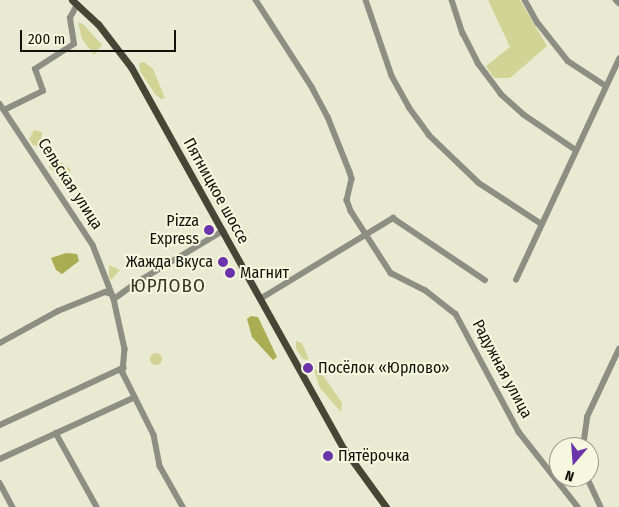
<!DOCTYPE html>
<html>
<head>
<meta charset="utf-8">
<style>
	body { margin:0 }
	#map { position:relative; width:619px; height:507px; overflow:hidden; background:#e8ead1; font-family:"Fira Sans Condensed",sans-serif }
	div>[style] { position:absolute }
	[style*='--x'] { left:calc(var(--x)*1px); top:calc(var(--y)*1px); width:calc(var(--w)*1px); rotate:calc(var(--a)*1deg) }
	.green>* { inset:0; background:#d1d494 }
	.round { border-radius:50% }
	.water>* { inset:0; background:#aaad51 }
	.minor>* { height:5.5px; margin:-2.75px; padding:0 2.75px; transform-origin:2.75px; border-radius:2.75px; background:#8d8e84 }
	.major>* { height:7px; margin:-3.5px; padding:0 3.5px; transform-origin:3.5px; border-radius:3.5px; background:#454635 }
	.dots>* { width:14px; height:14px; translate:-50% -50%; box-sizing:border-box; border:2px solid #f5f7de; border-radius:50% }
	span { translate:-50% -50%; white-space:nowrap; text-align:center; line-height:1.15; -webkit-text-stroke:4px #f5f7de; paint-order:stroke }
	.street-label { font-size:16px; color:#11120a }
	.poi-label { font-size:16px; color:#11120a }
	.right { translate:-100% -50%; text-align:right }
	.left { translate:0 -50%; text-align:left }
	.quarter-label { font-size:19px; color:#363724; letter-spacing:1px }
	.north { position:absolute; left:549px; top:437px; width:50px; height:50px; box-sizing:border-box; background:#f5f7de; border:1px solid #9a9b89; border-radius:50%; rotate:198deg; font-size:14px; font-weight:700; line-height:20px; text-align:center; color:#11120a }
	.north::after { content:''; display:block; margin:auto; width:18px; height:22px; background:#6c34aa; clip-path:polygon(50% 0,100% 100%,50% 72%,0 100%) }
	.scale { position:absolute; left:20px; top:30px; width:156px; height:22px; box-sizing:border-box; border:2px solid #11120a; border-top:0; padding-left:6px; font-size:15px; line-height:18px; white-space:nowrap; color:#11120a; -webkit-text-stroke:4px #f5f7de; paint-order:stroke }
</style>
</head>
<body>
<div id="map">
	<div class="green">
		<div style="clip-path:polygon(488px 0,520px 0,547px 46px,510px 78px,494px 78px,486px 66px,510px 47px)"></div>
		<div style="clip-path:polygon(78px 22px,83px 24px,102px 45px,94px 55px,82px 39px)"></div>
		<div style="clip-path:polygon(144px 62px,153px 69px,165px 98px,161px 99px,155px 94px,140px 71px,139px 63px)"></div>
		<div style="clip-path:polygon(34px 130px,42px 132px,40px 147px,33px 145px,29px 139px)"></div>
		<div style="clip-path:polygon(57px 160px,71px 170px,68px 179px,49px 168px,52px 161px)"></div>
		<div style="clip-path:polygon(109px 265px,120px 270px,111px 280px,109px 277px)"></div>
		<div style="clip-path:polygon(296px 341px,302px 343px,309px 360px,303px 359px,296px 349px)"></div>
		<div class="round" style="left:150px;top:353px;width:12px;height:12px"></div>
		<div style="clip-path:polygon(313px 367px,324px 377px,342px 403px,341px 412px,320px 388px)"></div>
	</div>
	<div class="water">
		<div style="clip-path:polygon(66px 253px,77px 254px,79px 261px,62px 274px,56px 270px,51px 258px)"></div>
		<div style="clip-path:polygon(251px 316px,258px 317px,277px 357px,273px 360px,252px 337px,247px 319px)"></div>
	</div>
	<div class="minor">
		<div style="--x:256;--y:0;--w:103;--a:57.2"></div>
		<div style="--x:312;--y:87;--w:34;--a:62"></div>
		<div style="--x:328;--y:117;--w:59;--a:68.2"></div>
		<div style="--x:350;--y:172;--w:7;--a:74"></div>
		<div style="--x:352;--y:179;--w:22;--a:103"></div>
		<div style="--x:347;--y:200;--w:12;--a:70"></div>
		<div style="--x:351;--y:211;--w:74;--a:57.2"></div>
		<div style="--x:391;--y:273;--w:38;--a:27"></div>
		<div style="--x:425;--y:290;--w:39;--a:38"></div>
		<div style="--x:456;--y:314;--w:134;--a:61.9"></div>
		<div style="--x:519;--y:432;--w:95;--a:51.8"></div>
		<div style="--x:366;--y:0;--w:80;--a:71.1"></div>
		<div style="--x:392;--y:76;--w:35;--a:61"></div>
		<div style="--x:409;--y:107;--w:34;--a:54"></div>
		<div style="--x:429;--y:135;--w:69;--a:43.8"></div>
		<div style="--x:479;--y:183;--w:75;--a:33.1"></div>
		<div style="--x:452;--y:0;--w:35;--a:72"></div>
		<div style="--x:463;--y:33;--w:34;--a:63"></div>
		<div style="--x:478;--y:63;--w:39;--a:53"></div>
		<div style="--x:501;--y:94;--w:30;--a:42"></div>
		<div style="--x:523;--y:114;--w:64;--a:34.2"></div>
		<div style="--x:525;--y:0;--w:26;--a:61"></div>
		<div style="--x:538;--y:23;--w:48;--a:51.7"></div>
		<div style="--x:568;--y:61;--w:45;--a:33.3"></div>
		<div style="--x:616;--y:0;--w:4;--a:45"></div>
		<div style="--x:0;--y:104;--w:169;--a:56.6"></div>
		<div style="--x:93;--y:245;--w:58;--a:68.7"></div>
		<div style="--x:114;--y:299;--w:51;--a:77.6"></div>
		<div style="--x:125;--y:349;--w:24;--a:95"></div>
		<div style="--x:123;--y:373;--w:69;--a:63.4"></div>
		<div style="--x:154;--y:435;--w:32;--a:79"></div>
		<div style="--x:160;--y:466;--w:47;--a:60.7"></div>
		<div style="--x:4;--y:110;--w:43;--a:-26"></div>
		<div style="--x:43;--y:91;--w:23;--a:-110"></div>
		<div style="--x:35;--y:69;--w:46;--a:-32.7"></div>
		<div style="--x:74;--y:44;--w:26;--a:-99"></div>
		<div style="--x:70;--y:18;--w:15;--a:-62"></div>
		<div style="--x:516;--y:280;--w:244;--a:-65"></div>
		<div style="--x:114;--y:299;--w:31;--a:-36"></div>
		<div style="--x:139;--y:281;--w:98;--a:-30.8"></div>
		<div style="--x:260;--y:299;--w:156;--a:-31.3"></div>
		<div style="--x:393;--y:218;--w:111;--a:34"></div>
		<div style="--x:0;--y:343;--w:66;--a:-28.9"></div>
		<div style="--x:58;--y:311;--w:51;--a:-22"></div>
		<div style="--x:105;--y:292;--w:6;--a:18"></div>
		<div style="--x:0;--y:425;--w:136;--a:-24.9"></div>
		<div style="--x:56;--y:433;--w:85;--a:61"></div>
		<div style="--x:583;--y:447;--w:30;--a:-82"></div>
		<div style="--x:587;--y:417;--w:75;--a:-64.8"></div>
		<div style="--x:0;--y:459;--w:146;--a:-24.6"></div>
		<div style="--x:587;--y:477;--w:33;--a:65"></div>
		<div style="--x:0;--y:483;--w:27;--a:62"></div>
	</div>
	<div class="major">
		<div style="--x:72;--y:0;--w:35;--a:43"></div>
		<div style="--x:98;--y:24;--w:54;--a:52.5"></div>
		<div style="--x:131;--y:67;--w:437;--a:60.9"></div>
		<div style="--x:344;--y:449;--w:72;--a:54.1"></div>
	</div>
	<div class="dots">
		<div style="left:209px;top:230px;background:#6c34aa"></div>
		<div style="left:223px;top:262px;background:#6c34aa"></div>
		<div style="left:230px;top:273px;background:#6c34aa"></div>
		<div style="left:308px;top:368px;background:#6c34aa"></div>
		<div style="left:328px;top:456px;background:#6c34aa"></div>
	</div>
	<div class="street-label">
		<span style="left:70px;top:184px;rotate:57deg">Сельская улица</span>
		<span style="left:216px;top:191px;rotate:61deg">Пятницкое шоссе</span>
		<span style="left:502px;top:369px;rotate:62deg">Радужная улица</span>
	</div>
	<div class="poi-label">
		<span class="right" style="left:199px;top:230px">Pizza<br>Express</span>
		<span class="right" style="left:213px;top:262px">Жажда Вкуса</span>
		<span class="left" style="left:240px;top:273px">Магнит</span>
		<span class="left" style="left:318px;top:368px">Посёлок «Юрлово»</span>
		<span class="left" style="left:338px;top:456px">Пятёрочка</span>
	</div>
	<div class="quarter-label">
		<span style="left:168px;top:286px">ЮРЛОВО</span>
	</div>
	<div class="north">N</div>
	<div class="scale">200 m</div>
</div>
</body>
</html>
